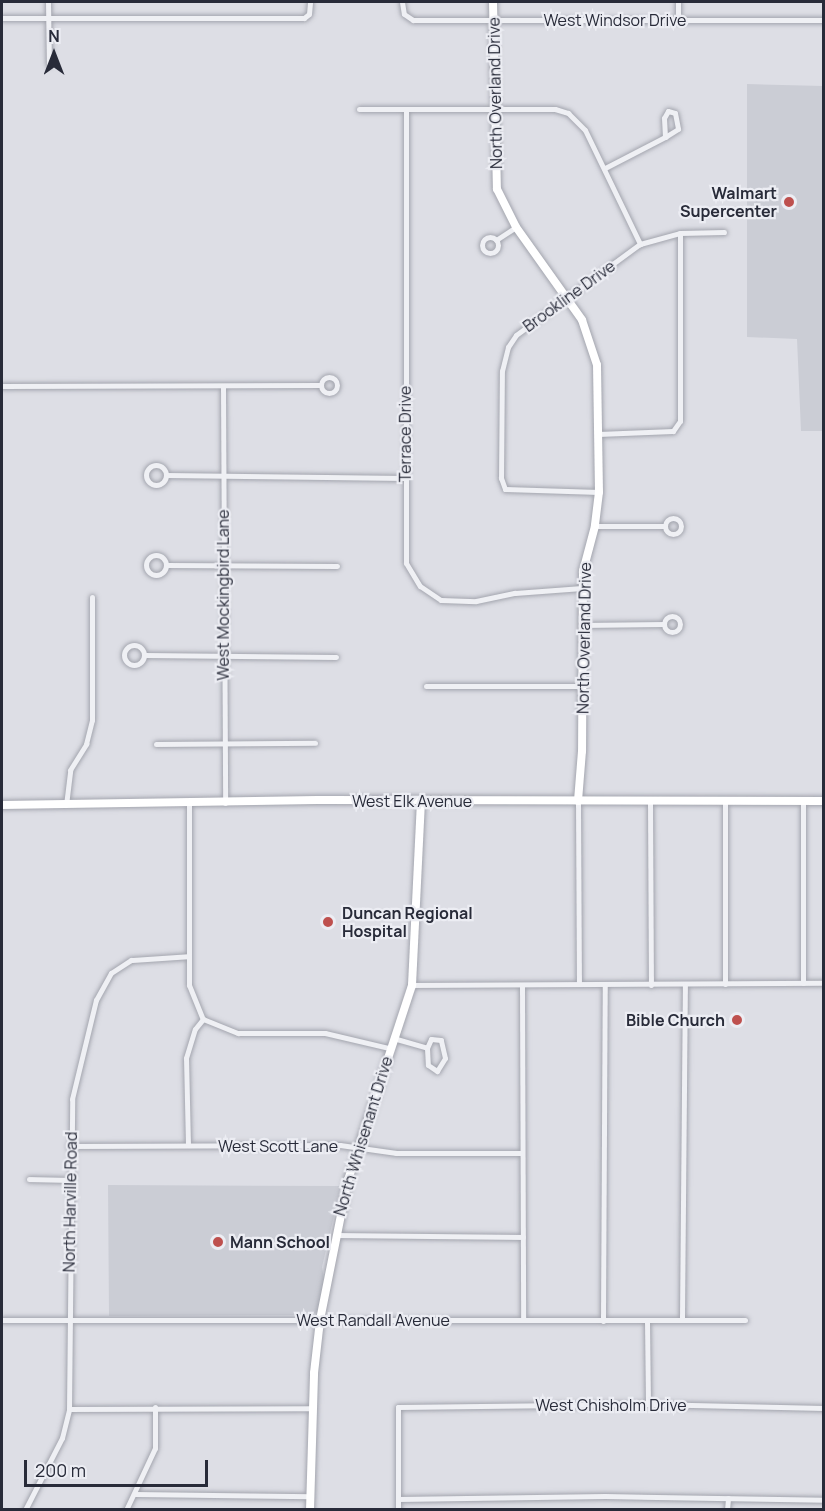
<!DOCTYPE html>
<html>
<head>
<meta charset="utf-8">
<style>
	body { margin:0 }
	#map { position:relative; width:825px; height:1511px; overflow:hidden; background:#dddee5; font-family:Manrope,sans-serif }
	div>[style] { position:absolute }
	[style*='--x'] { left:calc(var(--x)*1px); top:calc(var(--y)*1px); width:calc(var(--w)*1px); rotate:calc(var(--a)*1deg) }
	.built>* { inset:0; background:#cbcdd5 }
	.roads { filter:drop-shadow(0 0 2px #a3a5ae) drop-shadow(0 0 2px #a3a5ae) }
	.street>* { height:5px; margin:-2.5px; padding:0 2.5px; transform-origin:2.5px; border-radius:2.5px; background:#eff0f4 }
	.street>.ring { margin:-2.5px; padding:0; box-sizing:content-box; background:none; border:5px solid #eff0f4; border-radius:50% }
	.secondary>* { height:8px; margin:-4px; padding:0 4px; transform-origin:4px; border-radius:4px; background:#fff }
	.dots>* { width:16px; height:16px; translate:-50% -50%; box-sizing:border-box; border:3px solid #ecedf3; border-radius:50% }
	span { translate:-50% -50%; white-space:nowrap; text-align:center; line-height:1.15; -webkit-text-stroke:4.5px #ecedf3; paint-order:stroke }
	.street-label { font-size:16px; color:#282b39 }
	.poi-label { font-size:16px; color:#282b39; font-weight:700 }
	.right { translate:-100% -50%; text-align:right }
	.left { translate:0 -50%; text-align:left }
	.frame { position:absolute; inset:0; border:3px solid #282b39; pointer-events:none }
	.north { position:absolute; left:24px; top:24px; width:60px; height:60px; -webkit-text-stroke:4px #ecedf3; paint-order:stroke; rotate:0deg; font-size:16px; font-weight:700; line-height:24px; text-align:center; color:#282b39 }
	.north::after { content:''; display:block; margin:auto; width:21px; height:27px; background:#282b39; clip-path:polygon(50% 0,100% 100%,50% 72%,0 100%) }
	.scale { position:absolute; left:24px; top:1460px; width:184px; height:27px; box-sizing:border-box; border:3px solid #282b39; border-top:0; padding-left:8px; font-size:18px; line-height:21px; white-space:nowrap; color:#282b39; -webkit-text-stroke:4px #ecedf3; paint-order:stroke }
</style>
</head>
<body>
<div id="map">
	<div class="built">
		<div style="clip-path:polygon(747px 84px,823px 86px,823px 431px,801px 431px,797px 339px,747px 337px)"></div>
		<div style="clip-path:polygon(108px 1185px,341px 1186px,322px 1267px,324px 1278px,318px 1312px,307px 1315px,109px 1316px)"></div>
	</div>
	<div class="roads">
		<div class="street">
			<div style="--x:48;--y:2;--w:62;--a:89.1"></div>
			<div style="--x:402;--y:2;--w:12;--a:81"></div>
			<div style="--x:404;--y:14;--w:11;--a:34"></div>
			<div style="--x:413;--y:20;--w:411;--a:0"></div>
			<div style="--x:2;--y:18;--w:302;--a:0"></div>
			<div style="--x:304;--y:18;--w:6;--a:-39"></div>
			<div style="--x:309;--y:14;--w:12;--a:-85"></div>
			<div style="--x:678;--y:20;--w:18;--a:-90"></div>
			<div style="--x:359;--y:109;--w:196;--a:0"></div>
			<div style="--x:555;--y:109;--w:14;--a:17"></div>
			<div style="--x:568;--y:113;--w:24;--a:45"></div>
			<div style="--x:585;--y:130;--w:127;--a:64.2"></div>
			<div style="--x:406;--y:109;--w:454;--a:90"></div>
			<div style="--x:406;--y:563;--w:27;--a:59"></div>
			<div style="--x:420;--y:586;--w:25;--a:34"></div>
			<div style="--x:441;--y:600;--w:35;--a:2"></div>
			<div style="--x:476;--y:601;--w:40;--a:-12"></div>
			<div style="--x:515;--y:593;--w:67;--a:-4.3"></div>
			<div style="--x:668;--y:111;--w:7;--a:16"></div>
			<div style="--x:675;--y:113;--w:16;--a:79"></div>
			<div style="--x:678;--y:129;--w:15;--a:148"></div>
			<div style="--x:665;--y:137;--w:19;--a:-93"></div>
			<div style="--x:664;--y:118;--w:8;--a:-60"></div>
			<div style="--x:605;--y:168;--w:68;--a:-27.3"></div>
			<div class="ring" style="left:482px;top:237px;width:11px;height:11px"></div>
			<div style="--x:496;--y:240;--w:24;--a:-33"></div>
			<div class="ring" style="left:321px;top:377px;width:11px;height:11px"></div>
			<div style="--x:2;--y:386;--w:319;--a:-0.2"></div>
			<div style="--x:223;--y:386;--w:417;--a:89.7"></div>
			<div style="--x:598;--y:434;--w:75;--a:-2.3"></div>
			<div style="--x:673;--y:431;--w:12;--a:-55"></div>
			<div style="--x:680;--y:421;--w:188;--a:-90"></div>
			<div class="ring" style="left:146px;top:465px;width:15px;height:15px"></div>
			<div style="--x:166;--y:475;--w:239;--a:0.7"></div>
			<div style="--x:599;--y:492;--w:94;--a:-178.2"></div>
			<div style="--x:505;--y:489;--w:12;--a:-110"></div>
			<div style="--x:501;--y:478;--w:107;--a:-89.5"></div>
			<div style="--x:502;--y:371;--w:25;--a:-76"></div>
			<div style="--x:508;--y:347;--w:14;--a:-56"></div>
			<div style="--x:516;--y:335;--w:154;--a:-36.3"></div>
			<div style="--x:640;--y:244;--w:41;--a:-15.4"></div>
			<div style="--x:680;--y:233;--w:44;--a:-1.3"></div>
			<div class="ring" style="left:665px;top:518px;width:11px;height:11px"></div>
			<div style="--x:595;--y:526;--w:70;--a:0"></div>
			<div class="ring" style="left:146px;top:555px;width:15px;height:15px"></div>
			<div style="--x:166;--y:565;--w:171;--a:0.3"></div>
			<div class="ring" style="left:664px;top:616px;width:11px;height:11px"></div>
			<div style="--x:581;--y:625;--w:83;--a:-0.7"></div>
			<div class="ring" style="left:124px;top:645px;width:15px;height:15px"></div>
			<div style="--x:144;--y:655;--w:192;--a:0.6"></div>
			<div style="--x:426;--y:686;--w:155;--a:0"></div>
			<div style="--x:156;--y:744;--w:159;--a:-0.4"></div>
			<div style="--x:578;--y:801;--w:183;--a:89.7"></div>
			<div style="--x:650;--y:802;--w:183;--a:89.7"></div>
			<div style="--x:66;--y:805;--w:35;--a:-83"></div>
			<div style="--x:70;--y:770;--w:31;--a:-58"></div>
			<div style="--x:86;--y:744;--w:25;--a:-76"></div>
			<div style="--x:92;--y:720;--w:123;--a:-90"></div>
			<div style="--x:189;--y:805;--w:180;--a:90"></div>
			<div style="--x:189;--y:985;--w:37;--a:68"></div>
			<div style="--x:203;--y:1019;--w:38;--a:22"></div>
			<div style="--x:238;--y:1033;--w:87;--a:0"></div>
			<div style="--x:325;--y:1033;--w:66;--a:13.2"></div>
			<div style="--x:803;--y:983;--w:182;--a:-90"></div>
			<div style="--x:725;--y:984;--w:183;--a:-90"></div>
			<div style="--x:412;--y:985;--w:412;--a:-0.3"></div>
			<div style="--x:522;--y:985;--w:335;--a:89.8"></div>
			<div style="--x:393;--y:1038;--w:35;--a:16"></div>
			<div style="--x:427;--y:1048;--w:17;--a:87"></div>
			<div style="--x:428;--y:1065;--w:11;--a:34"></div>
			<div style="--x:437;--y:1071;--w:15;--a:-58"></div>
			<div style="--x:445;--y:1058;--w:18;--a:-103"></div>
			<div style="--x:441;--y:1040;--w:10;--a:-174"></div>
			<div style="--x:431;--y:1039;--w:10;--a:114"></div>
			<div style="--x:188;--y:1145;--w:87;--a:-91.3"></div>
			<div style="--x:186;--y:1058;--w:30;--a:-73"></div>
			<div style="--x:195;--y:1029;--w:13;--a:-51"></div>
			<div style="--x:69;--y:1146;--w:271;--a:-0.2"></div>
			<div style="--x:340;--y:1145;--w:57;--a:8.1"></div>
			<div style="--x:396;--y:1153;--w:126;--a:0"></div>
			<div style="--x:29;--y:1179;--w:40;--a:1.4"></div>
			<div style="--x:336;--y:1235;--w:187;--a:0.6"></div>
			<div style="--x:682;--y:1319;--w:334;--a:-89.5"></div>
			<div style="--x:2;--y:1320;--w:743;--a:0"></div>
			<div style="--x:603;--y:1321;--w:337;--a:-89.7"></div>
			<div style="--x:647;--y:1321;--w:83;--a:89.3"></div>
			<div style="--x:69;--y:1409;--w:243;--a:-0.2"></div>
			<div style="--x:135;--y:1494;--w:176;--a:0.7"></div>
			<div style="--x:398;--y:1499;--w:207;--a:-0.8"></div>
			<div style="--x:605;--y:1496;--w:219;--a:1"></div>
			<div style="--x:25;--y:1510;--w:81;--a:-62.8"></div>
			<div style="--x:62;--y:1438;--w:30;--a:-76"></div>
			<div style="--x:69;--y:1409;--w:310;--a:-89.4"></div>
			<div style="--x:72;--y:1099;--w:102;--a:-76.4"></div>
			<div style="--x:96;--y:1000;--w:31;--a:-61"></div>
			<div style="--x:111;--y:973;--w:24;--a:-33"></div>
			<div style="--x:131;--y:960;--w:58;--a:-3.9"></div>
			<div style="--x:126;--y:1510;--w:68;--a:-64.9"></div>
			<div style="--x:155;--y:1448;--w:41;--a:-90"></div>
			<div style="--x:398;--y:1510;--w:103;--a:-90"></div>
			<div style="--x:398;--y:1407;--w:250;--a:-0.7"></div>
			<div style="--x:648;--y:1404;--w:176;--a:1.3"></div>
			<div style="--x:727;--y:1510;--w:12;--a:-85"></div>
		</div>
		<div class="secondary">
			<div style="--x:493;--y:2;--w:187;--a:88.8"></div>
			<div style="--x:497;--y:189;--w:42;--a:63.4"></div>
			<div style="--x:516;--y:227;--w:114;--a:54.6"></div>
			<div style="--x:582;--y:320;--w:47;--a:71.6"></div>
			<div style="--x:597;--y:365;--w:127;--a:89.1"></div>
			<div style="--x:599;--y:492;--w:34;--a:97"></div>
			<div style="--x:595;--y:526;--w:47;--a:104.9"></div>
			<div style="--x:583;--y:571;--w:180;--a:90.3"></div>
			<div style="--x:582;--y:751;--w:50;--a:94.6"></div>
			<div style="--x:2;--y:805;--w:315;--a:-0.9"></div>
			<div style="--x:317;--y:800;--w:507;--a:0.11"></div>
			<div style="--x:310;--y:1510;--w:137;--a:-88.3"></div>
			<div style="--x:314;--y:1373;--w:53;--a:-83.5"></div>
			<div style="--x:320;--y:1320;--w:143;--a:-78.7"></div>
			<div style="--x:348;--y:1180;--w:205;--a:-71.8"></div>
			<div style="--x:412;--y:985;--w:184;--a:-87.2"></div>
		</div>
	</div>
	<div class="dots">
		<div style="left:789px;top:202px;background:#be504e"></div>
		<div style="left:328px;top:922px;background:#be504e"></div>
		<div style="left:737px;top:1020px;background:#be504e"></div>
		<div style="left:218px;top:1242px;background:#be504e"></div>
	</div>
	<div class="street-label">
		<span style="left:615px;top:20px">West Windsor Drive</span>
		<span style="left:495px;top:93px;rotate:-91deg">North Overland Drive</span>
		<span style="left:569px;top:296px;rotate:-36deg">Brookline Drive</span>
		<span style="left:405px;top:434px;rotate:-90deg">Terrace Drive</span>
		<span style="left:223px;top:595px;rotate:-90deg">West Mockingbird Lane</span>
		<span style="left:584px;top:638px;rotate:-89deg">North Overland Drive</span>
		<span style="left:412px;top:801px">West Elk Avenue</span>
		<span style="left:363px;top:1136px;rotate:-73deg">North Whisenant Drive</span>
		<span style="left:278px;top:1146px">West Scott Lane</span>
		<span style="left:70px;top:1202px;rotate:-89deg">North Harville Road</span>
		<span style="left:373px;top:1320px">West Randall Avenue</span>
		<span style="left:611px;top:1405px">West Chisholm Drive</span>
	</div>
	<div class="poi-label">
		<span class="right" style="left:777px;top:202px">Walmart<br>Supercenter</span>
		<span class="left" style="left:342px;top:922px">Duncan Regional<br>Hospital</span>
		<span class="right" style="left:725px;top:1020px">Bible Church</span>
		<span class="left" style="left:230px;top:1242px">Mann School</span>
	</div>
	<div class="frame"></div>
	<div class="north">N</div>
	<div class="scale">200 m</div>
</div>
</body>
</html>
